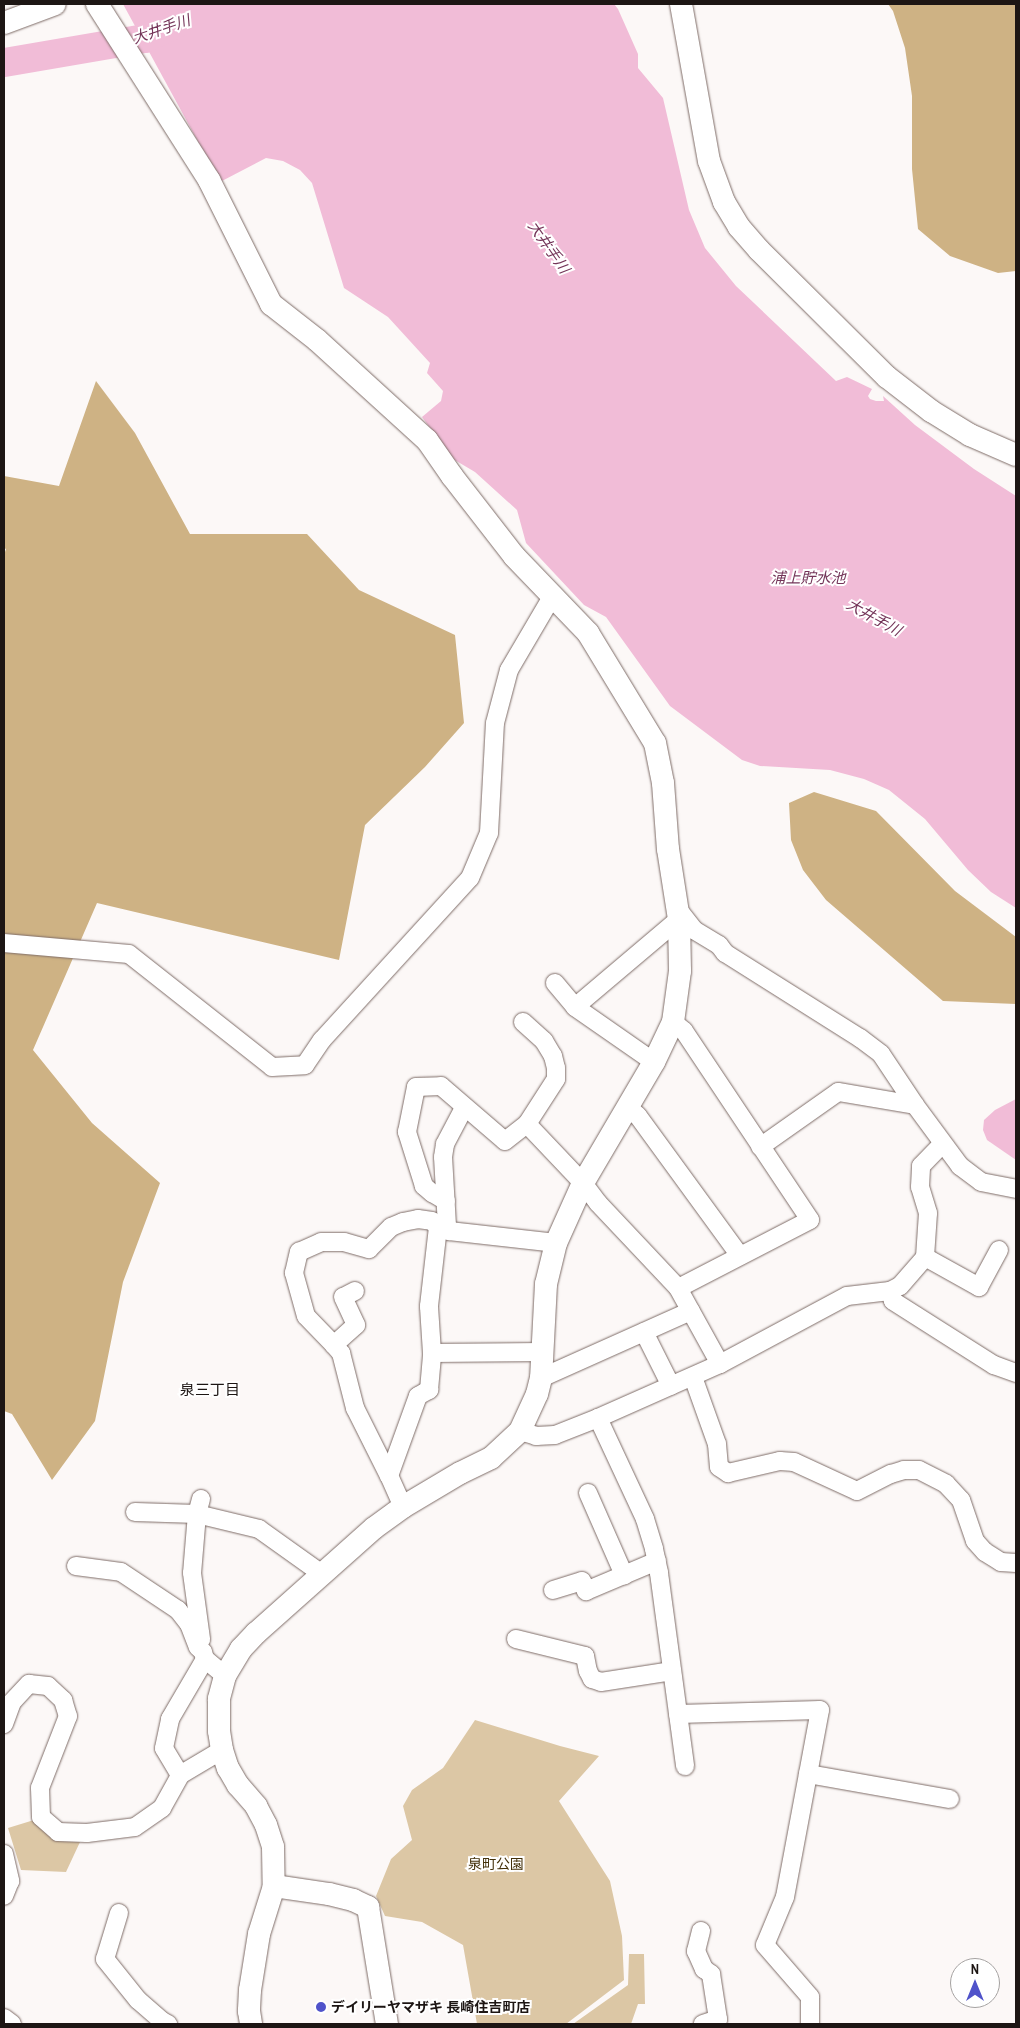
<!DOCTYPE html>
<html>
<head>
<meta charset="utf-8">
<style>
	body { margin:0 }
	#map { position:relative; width:1020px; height:2028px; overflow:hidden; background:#fcf8f7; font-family:"Archivo Narrow","Noto Sans JP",sans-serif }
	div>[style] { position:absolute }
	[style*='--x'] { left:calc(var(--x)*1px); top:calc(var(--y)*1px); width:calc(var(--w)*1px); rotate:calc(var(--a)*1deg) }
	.green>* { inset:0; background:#dcc7a5 }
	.forest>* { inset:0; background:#ceb284 }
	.water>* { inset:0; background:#f1bcd7 }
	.river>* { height:29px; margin:-14.5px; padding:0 14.5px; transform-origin:14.5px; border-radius:14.5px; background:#f1bcd7 }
	.roads { filter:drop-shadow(0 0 1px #7e6c67) drop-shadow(0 0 1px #7e6c67) }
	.minor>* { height:18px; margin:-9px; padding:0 9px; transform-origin:9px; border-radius:9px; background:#fff }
	.tertiary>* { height:22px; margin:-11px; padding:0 11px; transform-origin:11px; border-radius:11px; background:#fff }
	.dots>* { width:14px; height:14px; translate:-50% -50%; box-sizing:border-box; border:2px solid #fff; border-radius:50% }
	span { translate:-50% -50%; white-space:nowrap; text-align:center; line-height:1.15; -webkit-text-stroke:4px #fff; paint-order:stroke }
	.park-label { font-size:14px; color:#433009 }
	.poi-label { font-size:14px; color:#1d1614; font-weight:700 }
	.left { translate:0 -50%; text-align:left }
	.water-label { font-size:15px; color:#743559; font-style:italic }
	.neighbourhood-label { font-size:15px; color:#1d1614 }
	.frame { position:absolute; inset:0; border:5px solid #1d1614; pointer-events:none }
	.north { position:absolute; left:950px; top:1958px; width:50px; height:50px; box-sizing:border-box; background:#fff; border:1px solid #a5a2a1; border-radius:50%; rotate:0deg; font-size:14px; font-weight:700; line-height:20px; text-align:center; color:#1d1614 }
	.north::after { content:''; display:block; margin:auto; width:18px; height:22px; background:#5053ca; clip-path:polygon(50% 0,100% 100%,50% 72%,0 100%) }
</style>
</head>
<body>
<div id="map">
	<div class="green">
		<div style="clip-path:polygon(475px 1720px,560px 1746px,599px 1756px,559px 1801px,610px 1881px,622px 1936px,624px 1980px,566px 2024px,477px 2024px,463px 1945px,422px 1922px,385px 1916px,376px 1896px,391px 1859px,412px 1840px,403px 1806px,412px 1790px,443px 1768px)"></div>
		<div style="clip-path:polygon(34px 1820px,45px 1832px,59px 1840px,80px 1842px,66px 1872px,21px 1870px,8px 1828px)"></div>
		<div style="clip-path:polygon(629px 1954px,644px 1954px,645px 2004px,638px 2004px,631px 2024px,573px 2024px,628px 1985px)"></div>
	</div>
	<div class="forest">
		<div style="clip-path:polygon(888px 4px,1016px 4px,1016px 271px,998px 273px,950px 256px,918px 229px,912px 169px,912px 96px,905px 48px,893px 11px)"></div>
		<div style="clip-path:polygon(96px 381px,135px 433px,190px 534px,307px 534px,359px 590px,455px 635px,464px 723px,425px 767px,365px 825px,339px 960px,97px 903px,33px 1050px,92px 1123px,160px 1183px,123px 1282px,95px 1421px,52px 1480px,12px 1414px,4px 1411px,4px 555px,6px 549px,4px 548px,4px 476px,59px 486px)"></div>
		<div style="clip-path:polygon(814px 792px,876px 811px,955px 891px,1016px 937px,1016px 1004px,943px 1001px,826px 900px,803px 870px,791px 840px,789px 803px)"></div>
	</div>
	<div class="water">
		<div style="clip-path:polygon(123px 4px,614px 4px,618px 9px,638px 54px,638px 68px,663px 98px,689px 210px,705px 248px,736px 286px,836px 381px,847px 377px,872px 389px,868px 396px,870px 399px,876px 401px,884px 401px,883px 396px,915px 425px,974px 469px,1016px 496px,1016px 908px,991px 892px,968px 870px,925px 819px,889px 790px,864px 779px,830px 770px,760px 766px,742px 760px,670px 706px,606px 617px,584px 605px,526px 543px,517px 510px,475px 472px,453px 459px,422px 417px,441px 401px,443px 391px,427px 373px,430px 363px,388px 317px,344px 288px,312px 183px,300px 170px,283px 161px,266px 158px,220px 182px)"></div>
		<div style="clip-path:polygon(1016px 1099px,1016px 1160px,987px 1140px,983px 1130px,984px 1120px,995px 1110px)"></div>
	</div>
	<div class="river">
		<div style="--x:4;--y:62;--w:142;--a:-9.7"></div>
		<div style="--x:144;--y:38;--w:35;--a:-25"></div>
	</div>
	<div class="roads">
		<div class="minor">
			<div style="--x:677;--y:908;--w:28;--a:52"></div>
			<div style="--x:694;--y:930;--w:29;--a:31"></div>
			<div style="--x:719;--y:945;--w:10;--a:53"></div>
			<div style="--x:725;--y:953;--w:160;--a:32.2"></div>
			<div style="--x:860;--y:1038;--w:26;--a:37"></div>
			<div style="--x:881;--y:1054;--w:61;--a:56.3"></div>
			<div style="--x:915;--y:1105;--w:78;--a:-170.4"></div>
			<div style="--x:838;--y:1092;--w:95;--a:144.8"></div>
			<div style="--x:4;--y:943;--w:125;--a:5"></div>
			<div style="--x:129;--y:954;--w:182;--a:38.3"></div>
			<div style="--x:272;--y:1067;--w:33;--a:-3"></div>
			<div style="--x:305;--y:1065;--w:30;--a:-56"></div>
			<div style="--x:322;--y:1040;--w:219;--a:-47.6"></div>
			<div style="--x:470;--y:878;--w:49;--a:-67.1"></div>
			<div style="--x:489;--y:833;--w:110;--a:-86.9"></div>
			<div style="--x:495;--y:723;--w:55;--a:-75.2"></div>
			<div style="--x:509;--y:670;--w:87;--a:-59.6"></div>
			<div style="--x:555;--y:983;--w:31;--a:50"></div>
			<div style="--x:575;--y:1007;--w:96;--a:34.8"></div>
			<div style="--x:575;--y:1007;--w:136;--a:-40.2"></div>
			<div style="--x:523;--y:1022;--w:28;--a:42"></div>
			<div style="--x:544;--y:1041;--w:17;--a:59"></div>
			<div style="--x:553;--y:1056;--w:12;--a:76"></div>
			<div style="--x:556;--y:1068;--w:11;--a:90"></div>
			<div style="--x:556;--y:1079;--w:54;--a:122.8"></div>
			<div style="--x:673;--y:1022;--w:14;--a:39"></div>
			<div style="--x:684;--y:1031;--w:227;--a:56.3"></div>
			<div style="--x:810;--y:1220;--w:148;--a:152.7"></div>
			<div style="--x:915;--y:1105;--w:76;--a:53.6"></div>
			<div style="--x:960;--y:1166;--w:26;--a:37"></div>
			<div style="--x:981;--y:1182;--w:36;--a:11"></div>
			<div style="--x:628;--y:1107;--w:13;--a:42"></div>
			<div style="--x:638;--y:1116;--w:173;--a:53.9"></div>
			<div style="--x:446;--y:1201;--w:16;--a:-150"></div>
			<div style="--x:432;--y:1193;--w:11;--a:-139"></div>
			<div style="--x:424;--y:1186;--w:57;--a:-107.5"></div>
			<div style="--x:407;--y:1132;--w:46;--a:-78.7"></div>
			<div style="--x:416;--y:1087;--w:25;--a:-2"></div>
			<div style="--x:441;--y:1086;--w:84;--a:40.7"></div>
			<div style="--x:505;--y:1141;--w:28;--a:-38"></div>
			<div style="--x:527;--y:1124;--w:81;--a:46.5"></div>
			<div style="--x:583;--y:1183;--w:25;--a:53"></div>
			<div style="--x:598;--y:1203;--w:117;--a:46.7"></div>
			<div style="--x:678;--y:1288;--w:87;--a:61.1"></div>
			<div style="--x:925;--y:1257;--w:62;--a:29.1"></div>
			<div style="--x:979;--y:1287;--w:42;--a:-61.6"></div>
			<div style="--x:355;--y:1291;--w:13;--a:153"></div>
			<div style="--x:343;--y:1297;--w:31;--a:65"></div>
			<div style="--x:356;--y:1325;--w:30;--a:138"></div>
			<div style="--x:334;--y:1345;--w:11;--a:49"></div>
			<div style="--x:341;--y:1353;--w:57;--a:75.7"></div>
			<div style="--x:355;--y:1408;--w:76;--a:63.4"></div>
			<div style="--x:890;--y:1291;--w:11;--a:-27"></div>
			<div style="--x:900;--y:1286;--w:38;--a:-49"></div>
			<div style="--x:925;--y:1257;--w:44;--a:-86.1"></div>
			<div style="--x:928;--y:1213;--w:27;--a:-107"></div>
			<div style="--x:920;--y:1187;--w:21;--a:-87"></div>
			<div style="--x:921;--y:1166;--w:30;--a:-46"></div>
			<div style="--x:644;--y:1332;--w:60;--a:63.4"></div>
			<div style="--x:334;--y:1345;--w:40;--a:-134"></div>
			<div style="--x:306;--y:1316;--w:45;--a:-105.6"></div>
			<div style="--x:294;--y:1273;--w:22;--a:-77"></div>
			<div style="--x:299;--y:1252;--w:24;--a:-24"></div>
			<div style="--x:321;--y:1242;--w:23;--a:0"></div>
			<div style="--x:344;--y:1242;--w:26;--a:16"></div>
			<div style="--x:369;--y:1249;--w:31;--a:-45"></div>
			<div style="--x:391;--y:1227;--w:13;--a:-23"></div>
			<div style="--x:403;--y:1222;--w:15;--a:-11"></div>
			<div style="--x:418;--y:1219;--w:14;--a:8"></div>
			<div style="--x:432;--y:1221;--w:8;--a:45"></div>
			<div style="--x:438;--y:1227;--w:9;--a:-6"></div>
			<div style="--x:447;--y:1226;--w:69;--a:-93.3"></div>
			<div style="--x:443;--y:1157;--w:13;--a:-81"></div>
			<div style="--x:445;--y:1144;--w:41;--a:-62.2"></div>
			<div style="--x:432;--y:1353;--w:111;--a:-0.5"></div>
			<div style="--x:693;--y:1377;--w:71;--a:70.3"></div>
			<div style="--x:717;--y:1444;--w:23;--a:85"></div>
			<div style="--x:719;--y:1467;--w:11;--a:34"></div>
			<div style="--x:728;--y:1473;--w:53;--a:-13"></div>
			<div style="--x:780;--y:1461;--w:14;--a:4"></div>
			<div style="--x:794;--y:1462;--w:69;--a:24.7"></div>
			<div style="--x:857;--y:1491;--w:38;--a:-27"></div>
			<div style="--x:891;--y:1474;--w:14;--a:-17"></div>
			<div style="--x:904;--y:1470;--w:15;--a:0"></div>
			<div style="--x:919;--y:1470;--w:30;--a:27"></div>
			<div style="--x:946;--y:1484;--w:22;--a:47"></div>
			<div style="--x:961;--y:1500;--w:43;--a:71.1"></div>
			<div style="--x:975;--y:1541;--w:15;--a:48"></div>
			<div style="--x:985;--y:1552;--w:19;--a:32"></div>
			<div style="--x:1001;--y:1562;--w:15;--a:4"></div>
			<div style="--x:541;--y:1378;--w:164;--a:-24.1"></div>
			<div style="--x:598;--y:1418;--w:111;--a:65"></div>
			<div style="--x:645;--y:1519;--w:31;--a:73"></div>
			<div style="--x:654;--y:1549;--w:25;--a:78"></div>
			<div style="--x:659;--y:1573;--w:195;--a:82.3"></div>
			<div style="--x:520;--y:1431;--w:17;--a:17"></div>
			<div style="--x:536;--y:1436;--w:19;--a:-3"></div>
			<div style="--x:555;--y:1435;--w:46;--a:-21.6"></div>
			<div style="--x:598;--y:1418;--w:133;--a:-23.9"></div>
			<div style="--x:720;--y:1364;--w:144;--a:-28.2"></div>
			<div style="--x:847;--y:1296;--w:43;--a:-6.6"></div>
			<div style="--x:890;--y:1291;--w:10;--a:73"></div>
			<div style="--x:893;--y:1301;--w:120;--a:32.4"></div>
			<div style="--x:994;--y:1365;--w:23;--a:20"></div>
			<div style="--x:588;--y:1493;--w:90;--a:66.3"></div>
			<div style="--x:201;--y:1499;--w:16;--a:105"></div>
			<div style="--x:197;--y:1514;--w:59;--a:94.8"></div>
			<div style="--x:192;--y:1573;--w:67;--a:82.2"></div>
			<div style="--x:403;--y:1507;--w:34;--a:-114"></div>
			<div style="--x:389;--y:1476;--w:85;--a:-70.1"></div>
			<div style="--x:418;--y:1396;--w:13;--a:-29"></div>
			<div style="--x:429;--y:1390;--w:37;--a:-85"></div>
			<div style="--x:432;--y:1353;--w:47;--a:-93.7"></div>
			<div style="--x:429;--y:1306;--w:80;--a:-83.5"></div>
			<div style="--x:438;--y:1227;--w:12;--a:20"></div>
			<div style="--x:449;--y:1231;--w:108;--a:6.4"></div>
			<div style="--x:135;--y:1512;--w:62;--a:1.8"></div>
			<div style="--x:197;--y:1514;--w:64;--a:13.6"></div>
			<div style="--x:259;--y:1529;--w:77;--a:35.5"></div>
			<div style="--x:76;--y:1566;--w:45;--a:7.6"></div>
			<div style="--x:121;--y:1572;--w:69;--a:33.7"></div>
			<div style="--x:178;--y:1610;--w:18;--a:52"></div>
			<div style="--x:189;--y:1624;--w:25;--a:69"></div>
			<div style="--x:198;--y:1647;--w:7;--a:45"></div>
			<div style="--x:203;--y:1652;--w:7;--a:74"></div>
			<div style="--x:553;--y:1590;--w:30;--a:-17"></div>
			<div style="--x:582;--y:1581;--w:11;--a:68"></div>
			<div style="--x:586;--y:1591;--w:77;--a:-22.9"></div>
			<div style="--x:516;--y:1639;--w:71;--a:13.8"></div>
			<div style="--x:585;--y:1656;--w:15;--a:79"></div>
			<div style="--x:588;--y:1671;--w:9;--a:63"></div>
			<div style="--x:592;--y:1679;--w:9;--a:18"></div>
			<div style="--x:601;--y:1682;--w:72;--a:-8.8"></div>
			<div style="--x:678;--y:1714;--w:142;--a:-1.6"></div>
			<div style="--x:820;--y:1710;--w:190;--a:100.6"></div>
			<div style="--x:785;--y:1897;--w:52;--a:112.6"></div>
			<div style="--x:765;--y:1945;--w:69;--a:49.1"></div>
			<div style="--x:810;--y:1997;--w:27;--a:90"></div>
			<div style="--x:4;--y:1724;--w:23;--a:-70"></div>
			<div style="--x:12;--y:1702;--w:25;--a:-47"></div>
			<div style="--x:29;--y:1684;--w:19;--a:6"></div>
			<div style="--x:48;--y:1686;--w:21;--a:43"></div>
			<div style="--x:63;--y:1700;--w:17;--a:73"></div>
			<div style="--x:68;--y:1716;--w:77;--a:111.3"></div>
			<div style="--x:40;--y:1788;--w:29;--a:88"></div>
			<div style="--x:41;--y:1817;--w:23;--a:41"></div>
			<div style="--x:58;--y:1832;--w:29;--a:2"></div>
			<div style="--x:87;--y:1833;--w:48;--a:-7.1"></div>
			<div style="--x:135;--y:1827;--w:33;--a:-35"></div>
			<div style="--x:162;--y:1808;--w:38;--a:-61"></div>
			<div style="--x:180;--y:1775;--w:49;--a:-30.8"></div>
			<div style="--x:808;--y:1774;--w:144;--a:10"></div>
			<div style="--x:180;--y:1775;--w:31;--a:-121"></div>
			<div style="--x:164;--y:1748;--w:30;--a:-78"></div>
			<div style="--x:170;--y:1719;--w:69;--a:-59.7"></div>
			<div style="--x:205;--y:1659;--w:26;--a:40"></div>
			<div style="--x:4;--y:1854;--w:28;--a:77"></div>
			<div style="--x:10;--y:1881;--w:16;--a:112"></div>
			<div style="--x:119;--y:1913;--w:48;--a:106.9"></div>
			<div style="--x:105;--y:1959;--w:53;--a:51.2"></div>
			<div style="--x:138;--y:2000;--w:32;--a:41"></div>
			<div style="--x:162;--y:2021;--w:7;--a:27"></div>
			<div style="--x:701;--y:1931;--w:21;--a:104"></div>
			<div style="--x:696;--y:1951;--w:20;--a:66"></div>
			<div style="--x:704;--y:1969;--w:9;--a:36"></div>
			<div style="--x:711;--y:1974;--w:46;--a:81.2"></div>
			<div style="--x:718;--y:2019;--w:16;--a:162"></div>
			<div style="--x:4;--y:2018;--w:10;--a:37"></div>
		</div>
		<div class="tertiary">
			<div style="--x:97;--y:4;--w:209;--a:57.5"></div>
			<div style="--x:209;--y:180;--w:139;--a:63.4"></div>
			<div style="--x:271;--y:304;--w:58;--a:38"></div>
			<div style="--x:317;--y:340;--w:149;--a:42.3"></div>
			<div style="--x:427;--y:440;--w:44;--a:55.2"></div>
			<div style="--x:452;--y:476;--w:101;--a:52.2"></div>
			<div style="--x:514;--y:556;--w:107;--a:46.1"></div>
			<div style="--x:588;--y:633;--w:129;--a:58.7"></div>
			<div style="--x:655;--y:743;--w:41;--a:78.7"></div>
			<div style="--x:663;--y:783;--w:66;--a:85.7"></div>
			<div style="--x:668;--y:849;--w:71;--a:81.1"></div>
			<div style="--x:679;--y:919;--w:52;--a:88.9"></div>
			<div style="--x:680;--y:971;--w:51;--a:97.8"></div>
			<div style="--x:673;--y:1022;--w:44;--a:115.4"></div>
			<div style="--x:654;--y:1062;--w:140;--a:120.4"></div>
			<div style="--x:583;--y:1183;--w:66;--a:114.2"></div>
			<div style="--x:556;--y:1243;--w:42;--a:103.7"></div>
			<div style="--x:546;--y:1284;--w:94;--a:93"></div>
			<div style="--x:541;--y:1378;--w:16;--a:104"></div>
			<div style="--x:537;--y:1394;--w:41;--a:114.7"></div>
			<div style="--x:520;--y:1431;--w:40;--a:137"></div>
			<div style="--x:491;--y:1458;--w:34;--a:154"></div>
			<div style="--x:460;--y:1473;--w:66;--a:149.2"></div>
			<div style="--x:403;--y:1507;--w:36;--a:144"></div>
			<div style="--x:374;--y:1528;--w:158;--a:138.3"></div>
			<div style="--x:256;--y:1633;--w:22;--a:133"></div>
			<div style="--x:241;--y:1649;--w:31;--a:121"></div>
			<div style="--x:225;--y:1676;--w:24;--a:105"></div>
			<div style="--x:219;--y:1699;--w:32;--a:90"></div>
			<div style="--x:219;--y:1731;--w:19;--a:81"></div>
			<div style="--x:222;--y:1750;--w:19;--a:72"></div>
			<div style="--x:228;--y:1768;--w:20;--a:60"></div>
			<div style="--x:238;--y:1785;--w:28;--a:49"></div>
			<div style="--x:256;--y:1806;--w:21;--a:62"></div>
			<div style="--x:266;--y:1825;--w:23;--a:72"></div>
			<div style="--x:273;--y:1847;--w:39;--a:89"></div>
			<div style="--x:274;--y:1886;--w:50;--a:107.4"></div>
			<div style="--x:259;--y:1934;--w:57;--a:99.1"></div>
			<div style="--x:250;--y:1990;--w:21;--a:93"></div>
			<div style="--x:249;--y:2011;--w:13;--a:81"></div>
			<div style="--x:681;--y:4;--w:159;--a:79.9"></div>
			<div style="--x:709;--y:161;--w:44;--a:69.9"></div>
			<div style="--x:724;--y:202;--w:29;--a:59"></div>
			<div style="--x:739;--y:227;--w:30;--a:49"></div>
			<div style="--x:759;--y:250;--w:180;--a:44.8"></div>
			<div style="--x:887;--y:377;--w:56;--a:37.7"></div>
			<div style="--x:931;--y:411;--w:46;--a:31.6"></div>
			<div style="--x:970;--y:435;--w:50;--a:23.5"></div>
			<div style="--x:4;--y:23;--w:54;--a:-20.4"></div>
			<div style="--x:274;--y:1886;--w:56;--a:8.3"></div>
			<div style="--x:329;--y:1894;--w:25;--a:14"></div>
			<div style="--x:353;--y:1900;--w:17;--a:25"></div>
			<div style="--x:368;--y:1907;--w:119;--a:80.8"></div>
		</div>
	</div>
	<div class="dots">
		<div style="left:321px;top:2007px;background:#5053ca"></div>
	</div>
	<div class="park-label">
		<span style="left:496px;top:1864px">泉町公園</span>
	</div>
	<div class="poi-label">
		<span class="left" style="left:331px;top:2007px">デイリーヤマザキ 長崎住吉町店</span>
	</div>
	<div class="water-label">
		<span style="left:161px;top:29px;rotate:-19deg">大井手川</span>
		<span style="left:549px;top:247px;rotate:55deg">大井手川</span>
		<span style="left:808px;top:578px">浦上貯水池</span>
		<span style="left:874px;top:617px;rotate:29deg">大井手川</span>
	</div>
	<div class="neighbourhood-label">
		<span style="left:210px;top:1390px">泉三丁目</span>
	</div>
	<div class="frame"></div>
	<div class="north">N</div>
</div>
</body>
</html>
